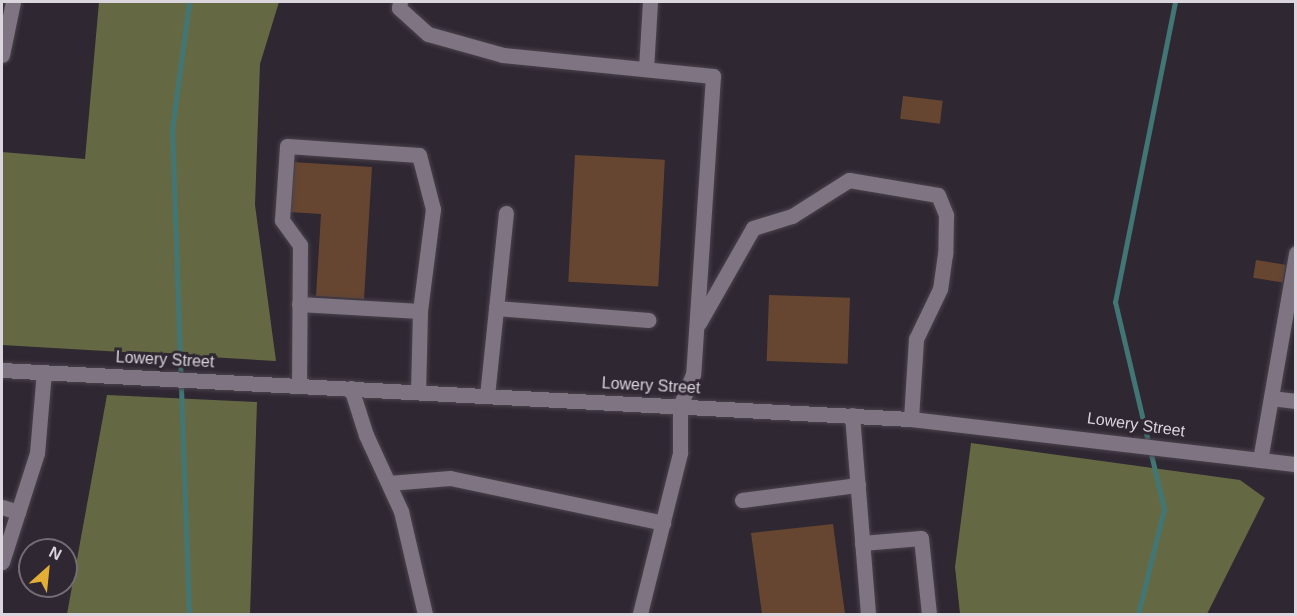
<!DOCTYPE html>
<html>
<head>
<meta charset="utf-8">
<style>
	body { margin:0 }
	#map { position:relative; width:1297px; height:616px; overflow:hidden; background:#2f2732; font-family:Helvetica,sans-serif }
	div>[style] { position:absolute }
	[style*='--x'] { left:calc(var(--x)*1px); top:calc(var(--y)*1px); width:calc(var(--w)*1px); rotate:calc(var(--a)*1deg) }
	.forest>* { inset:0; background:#656943 }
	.stream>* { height:5px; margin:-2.5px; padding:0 2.5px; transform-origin:2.5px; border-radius:2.5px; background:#427675 }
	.building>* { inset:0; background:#674631; transform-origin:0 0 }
	.roads { filter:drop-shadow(0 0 2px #4a434c) drop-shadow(0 0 2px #4a434c) }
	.minor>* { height:15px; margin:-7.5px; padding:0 7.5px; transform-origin:7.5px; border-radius:7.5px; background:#7f7582 }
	span { translate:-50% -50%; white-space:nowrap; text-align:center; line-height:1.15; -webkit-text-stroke:6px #2f2732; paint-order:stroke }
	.street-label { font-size:16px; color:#dbd6dd }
	.frame { position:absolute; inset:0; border:3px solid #dbd6dd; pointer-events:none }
	.north { position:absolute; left:18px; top:538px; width:60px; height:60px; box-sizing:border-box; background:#2f2732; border:2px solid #746d76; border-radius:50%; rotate:27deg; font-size:16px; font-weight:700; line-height:24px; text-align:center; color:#dbd6dd }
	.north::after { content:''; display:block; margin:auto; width:21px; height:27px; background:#e3ae35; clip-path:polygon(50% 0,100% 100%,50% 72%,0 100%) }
</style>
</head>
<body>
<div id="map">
	<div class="forest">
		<div style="clip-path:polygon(99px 2px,279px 2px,260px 64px,255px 205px,276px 361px,2px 345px,2px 152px,85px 159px)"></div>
		<div style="clip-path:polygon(107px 395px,257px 402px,250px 614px,67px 614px)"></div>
		<div style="clip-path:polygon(971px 443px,1240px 480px,1265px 498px,1207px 614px,960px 614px,955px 567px)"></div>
	</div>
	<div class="stream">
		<div style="--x:189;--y:2;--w:128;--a:97.6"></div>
		<div style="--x:172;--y:129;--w:485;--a:88"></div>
		<div style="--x:1138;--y:614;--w:108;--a:-76.1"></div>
		<div style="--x:1164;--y:509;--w:213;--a:-103.3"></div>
		<div style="--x:1115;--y:302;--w:306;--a:-78.7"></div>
	</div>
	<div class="building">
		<div style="left:903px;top:96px;width:40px;height:23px;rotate:7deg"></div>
		<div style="left:575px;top:155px;width:90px;height:127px;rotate:3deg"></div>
		<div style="clip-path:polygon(292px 162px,372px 167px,364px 299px,316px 296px,321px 214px,289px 212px)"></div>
		<div style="left:1256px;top:260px;width:30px;height:18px;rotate:9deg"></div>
		<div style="left:769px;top:295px;width:81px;height:66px;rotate:2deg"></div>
		<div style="clip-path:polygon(833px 524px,845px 614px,762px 614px,751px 533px)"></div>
	</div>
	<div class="roads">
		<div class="minor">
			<div style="--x:400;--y:2;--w:6;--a:99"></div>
			<div style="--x:399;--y:8;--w:39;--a:42"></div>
			<div style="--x:428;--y:34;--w:78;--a:15.6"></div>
			<div style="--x:503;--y:55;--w:211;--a:5.7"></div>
			<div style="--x:713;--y:76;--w:299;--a:93.8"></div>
			<div style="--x:693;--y:374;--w:35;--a:112"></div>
			<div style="--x:680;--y:406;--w:47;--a:90"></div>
			<div style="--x:680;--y:453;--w:166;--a:104"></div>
			<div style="--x:2;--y:55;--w:54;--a:-78.3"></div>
			<div style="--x:646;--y:69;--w:67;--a:-86.6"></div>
			<div style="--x:299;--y:304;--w:121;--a:3.3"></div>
			<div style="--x:496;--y:308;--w:153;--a:4.5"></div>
			<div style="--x:699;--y:323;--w:109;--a:-60.4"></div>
			<div style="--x:753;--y:228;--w:41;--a:-17.1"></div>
			<div style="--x:792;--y:216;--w:67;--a:-32.3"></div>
			<div style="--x:849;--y:180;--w:90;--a:9.6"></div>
			<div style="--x:938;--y:195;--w:22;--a:68"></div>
			<div style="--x:946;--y:215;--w:39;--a:91"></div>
			<div style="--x:945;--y:254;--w:35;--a:98"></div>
			<div style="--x:940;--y:289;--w:55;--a:115.6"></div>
			<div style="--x:916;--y:339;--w:80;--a:93.6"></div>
			<div style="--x:2;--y:370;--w:910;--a:3.09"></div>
			<div style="--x:911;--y:419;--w:388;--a:6.7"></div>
			<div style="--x:299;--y:386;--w:141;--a:-89.6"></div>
			<div style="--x:300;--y:245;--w:31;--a:-126"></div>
			<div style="--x:282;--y:220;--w:74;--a:-86.1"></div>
			<div style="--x:287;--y:146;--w:132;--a:3.9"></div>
			<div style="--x:419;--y:155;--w:56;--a:75.5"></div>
			<div style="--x:433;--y:209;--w:103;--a:97.3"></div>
			<div style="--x:420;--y:311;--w:81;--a:91.4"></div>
			<div style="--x:351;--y:388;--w:49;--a:72.3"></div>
			<div style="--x:366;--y:435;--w:84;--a:65.3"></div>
			<div style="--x:401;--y:511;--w:106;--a:76.9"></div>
			<div style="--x:487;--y:396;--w:184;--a:-84.1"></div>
			<div style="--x:1271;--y:398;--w:25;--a:7"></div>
			<div style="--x:852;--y:415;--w:200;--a:85.4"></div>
			<div style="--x:1260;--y:460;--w:210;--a:-80.1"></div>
			<div style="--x:389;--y:483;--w:61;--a:-4.7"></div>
			<div style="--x:450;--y:478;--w:218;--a:11.9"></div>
			<div style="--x:742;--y:500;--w:117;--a:-7.4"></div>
			<div style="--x:2;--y:507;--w:17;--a:17"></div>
			<div style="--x:862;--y:543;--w:59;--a:-4.8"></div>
			<div style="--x:921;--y:538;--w:76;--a:84"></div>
			<div style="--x:2;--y:562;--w:114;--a:-72.2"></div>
			<div style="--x:37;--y:453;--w:81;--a:-85.1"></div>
		</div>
	</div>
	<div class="street-label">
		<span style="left:165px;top:360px;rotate:3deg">Lowery Street</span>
		<span style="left:651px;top:386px;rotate:3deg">Lowery Street</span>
		<span style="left:1136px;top:425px;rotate:8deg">Lowery Street</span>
	</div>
	<div class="frame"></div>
	<div class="north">N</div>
</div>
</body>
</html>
